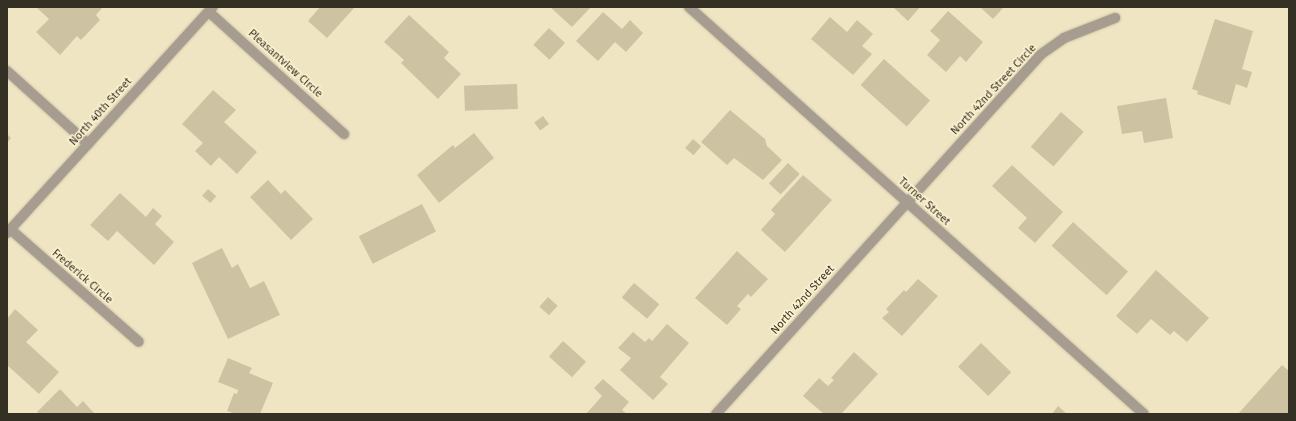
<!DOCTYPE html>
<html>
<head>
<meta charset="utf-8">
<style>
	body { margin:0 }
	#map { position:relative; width:1296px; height:421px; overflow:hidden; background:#f0e5c3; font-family:"Fira Sans",sans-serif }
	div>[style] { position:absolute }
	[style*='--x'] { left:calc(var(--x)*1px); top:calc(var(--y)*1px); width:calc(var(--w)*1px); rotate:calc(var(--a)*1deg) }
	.building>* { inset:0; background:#cdc3a2; transform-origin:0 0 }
	.roads { filter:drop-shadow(0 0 1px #cac1a3) drop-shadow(0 0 1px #cac1a3) }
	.minor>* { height:10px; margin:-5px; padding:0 5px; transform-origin:5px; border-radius:5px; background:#a69c90 }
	span { translate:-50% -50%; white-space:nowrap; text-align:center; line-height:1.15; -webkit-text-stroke:3px #fdf2d0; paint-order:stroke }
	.street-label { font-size:11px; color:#343023 }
	.frame { position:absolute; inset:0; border:8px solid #343023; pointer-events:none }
</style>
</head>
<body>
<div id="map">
	<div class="building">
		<div style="clip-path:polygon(36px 7px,103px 7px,96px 15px,100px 20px,81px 40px,77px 36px,60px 55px,36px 32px,49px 19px)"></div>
		<div style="clip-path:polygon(320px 7px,355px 7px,327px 38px,308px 21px)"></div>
		<div style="clip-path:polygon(550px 7px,591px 7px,572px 27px)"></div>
		<div style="clip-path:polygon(893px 7px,920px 7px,908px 21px)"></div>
		<div style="clip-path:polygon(980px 7px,1004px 7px,993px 19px)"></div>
		<div style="clip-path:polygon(948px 11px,983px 42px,966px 62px,960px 56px,946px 72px,927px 55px,940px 40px,930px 31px)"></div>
		<div style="clip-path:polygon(603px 12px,622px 29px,630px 20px,643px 33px,626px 52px,615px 42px,598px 61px,576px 41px)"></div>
		<div style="clip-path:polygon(409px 15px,449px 52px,444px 58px,461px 74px,438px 99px,401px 63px,404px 60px,384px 42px)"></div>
		<div style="clip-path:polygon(830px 17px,847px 32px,857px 20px,873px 34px,862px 46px,872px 54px,853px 75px,811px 39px)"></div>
		<div style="clip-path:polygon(1215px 19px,1253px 31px,1242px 69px,1252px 72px,1247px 88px,1236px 84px,1230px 105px,1197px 94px,1198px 91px,1192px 89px)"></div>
		<div style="left:549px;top:28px;width:22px;height:23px;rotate:43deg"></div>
		<div style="left:884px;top:59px;width:62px;height:35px;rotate:42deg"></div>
		<div style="left:517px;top:84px;width:25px;height:53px;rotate:88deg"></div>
		<div style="clip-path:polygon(213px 90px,236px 110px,224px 122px,257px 152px,237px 174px,219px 157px,211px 166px,195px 151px,203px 143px,182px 124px)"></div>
		<div style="clip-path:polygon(1166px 98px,1173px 138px,1144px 143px,1142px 131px,1122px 134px,1117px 106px)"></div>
		<div style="clip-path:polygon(730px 110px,765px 139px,767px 146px,782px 160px,763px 180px,734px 158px,727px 165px,701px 142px)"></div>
		<div style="left:1061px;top:112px;width:30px;height:46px;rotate:41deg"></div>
		<div style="left:543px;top:116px;width:10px;height:11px;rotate:53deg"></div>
		<div style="clip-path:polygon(474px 133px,494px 158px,439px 203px,417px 175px,453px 145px,455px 148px)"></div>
		<div style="clip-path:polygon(7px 134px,11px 138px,7px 143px)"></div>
		<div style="left:693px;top:139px;width:11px;height:12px;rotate:41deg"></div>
		<div style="left:788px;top:163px;width:16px;height:28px;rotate:43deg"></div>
		<div style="clip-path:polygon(1012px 165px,1063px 212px,1035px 243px,1018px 228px,1027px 218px,992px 186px)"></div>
		<div style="clip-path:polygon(803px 175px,832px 200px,785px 252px,761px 230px,775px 214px,771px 210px)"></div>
		<div style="clip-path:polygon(268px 180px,281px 194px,285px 190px,313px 219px,291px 240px,250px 197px)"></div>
		<div style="left:208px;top:189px;width:11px;height:9px;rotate:41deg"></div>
		<div style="clip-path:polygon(120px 193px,146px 217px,153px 208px,162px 216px,155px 224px,174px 242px,154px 265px,117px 231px,108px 241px,90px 225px)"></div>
		<div style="left:422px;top:204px;width:31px;height:71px;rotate:63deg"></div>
		<div style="left:1073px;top:222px;width:74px;height:32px;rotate:42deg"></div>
		<div style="clip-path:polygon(222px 248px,232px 268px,238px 264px,250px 288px,264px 281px,280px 315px,228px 339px,192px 263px)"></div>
		<div style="clip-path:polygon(737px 251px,768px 279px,751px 297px,748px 294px,737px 306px,741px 309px,727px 325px,695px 298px)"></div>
		<div style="clip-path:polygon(1156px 270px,1209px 318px,1187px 342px,1174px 331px,1170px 335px,1151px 319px,1137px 334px,1116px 316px)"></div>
		<div style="clip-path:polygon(918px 279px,938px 296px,902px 336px,882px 318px,889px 312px,886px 309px,904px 290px,906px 292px)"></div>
		<div style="left:634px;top:283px;width:33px;height:19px;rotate:40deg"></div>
		<div style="left:548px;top:297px;width:13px;height:13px;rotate:42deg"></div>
		<div style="clip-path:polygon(15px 309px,38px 330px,26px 342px,59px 372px,39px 394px,7px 365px,7px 319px)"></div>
		<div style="clip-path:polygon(667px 324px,689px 343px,660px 377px,668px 384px,653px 400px,620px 370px,631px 358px,618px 348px,633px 332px,645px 342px,649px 338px,652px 341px)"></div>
		<div style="left:563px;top:341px;width:31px;height:21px;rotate:42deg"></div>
		<div style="left:981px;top:343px;width:42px;height:33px;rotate:44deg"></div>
		<div style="clip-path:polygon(854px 352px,878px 374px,841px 414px,824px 414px,803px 396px,819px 378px,828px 386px,834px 380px,831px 378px)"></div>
		<div style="clip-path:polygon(228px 358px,252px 368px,249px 373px,273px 383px,260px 414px,236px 414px,227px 411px,234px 393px,237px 394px,238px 390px,218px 382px)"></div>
		<div style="clip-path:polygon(1282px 365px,1289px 371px,1289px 413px,1238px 414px)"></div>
		<div style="clip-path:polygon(603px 379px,629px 402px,622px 410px,627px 414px,586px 414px,602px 396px,594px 388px)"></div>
		<div style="clip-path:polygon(60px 389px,77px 407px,83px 401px,95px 414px,40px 414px,37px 412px)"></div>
		<div style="clip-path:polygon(1058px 406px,1067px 414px,1052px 414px)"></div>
	</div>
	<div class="roads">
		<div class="minor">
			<div style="--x:689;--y:7;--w:610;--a:41.81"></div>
			<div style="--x:209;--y:12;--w:182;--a:42.1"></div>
			<div style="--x:7;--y:71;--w:109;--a:42"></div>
			<div style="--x:10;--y:229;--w:171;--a:41.2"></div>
			<div style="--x:7;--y:233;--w:306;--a:-47.7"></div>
			<div style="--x:716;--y:414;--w:484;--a:-47.9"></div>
			<div style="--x:1040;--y:55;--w:29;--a:-35"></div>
			<div style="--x:1064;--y:38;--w:55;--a:-21.4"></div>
		</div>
	</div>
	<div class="street-label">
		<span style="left:285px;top:64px;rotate:42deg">Pleasantview Circle</span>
		<span style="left:994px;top:90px;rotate:-47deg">North 42nd Street Circle</span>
		<span style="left:101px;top:112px;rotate:-48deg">North 40th Street</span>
		<span style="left:924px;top:202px;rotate:42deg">Turner Street</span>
		<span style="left:82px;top:277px;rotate:41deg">Frederick Circle</span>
		<span style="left:803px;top:300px;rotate:-48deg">North 42nd Street</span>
	</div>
	<div class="frame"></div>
</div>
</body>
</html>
